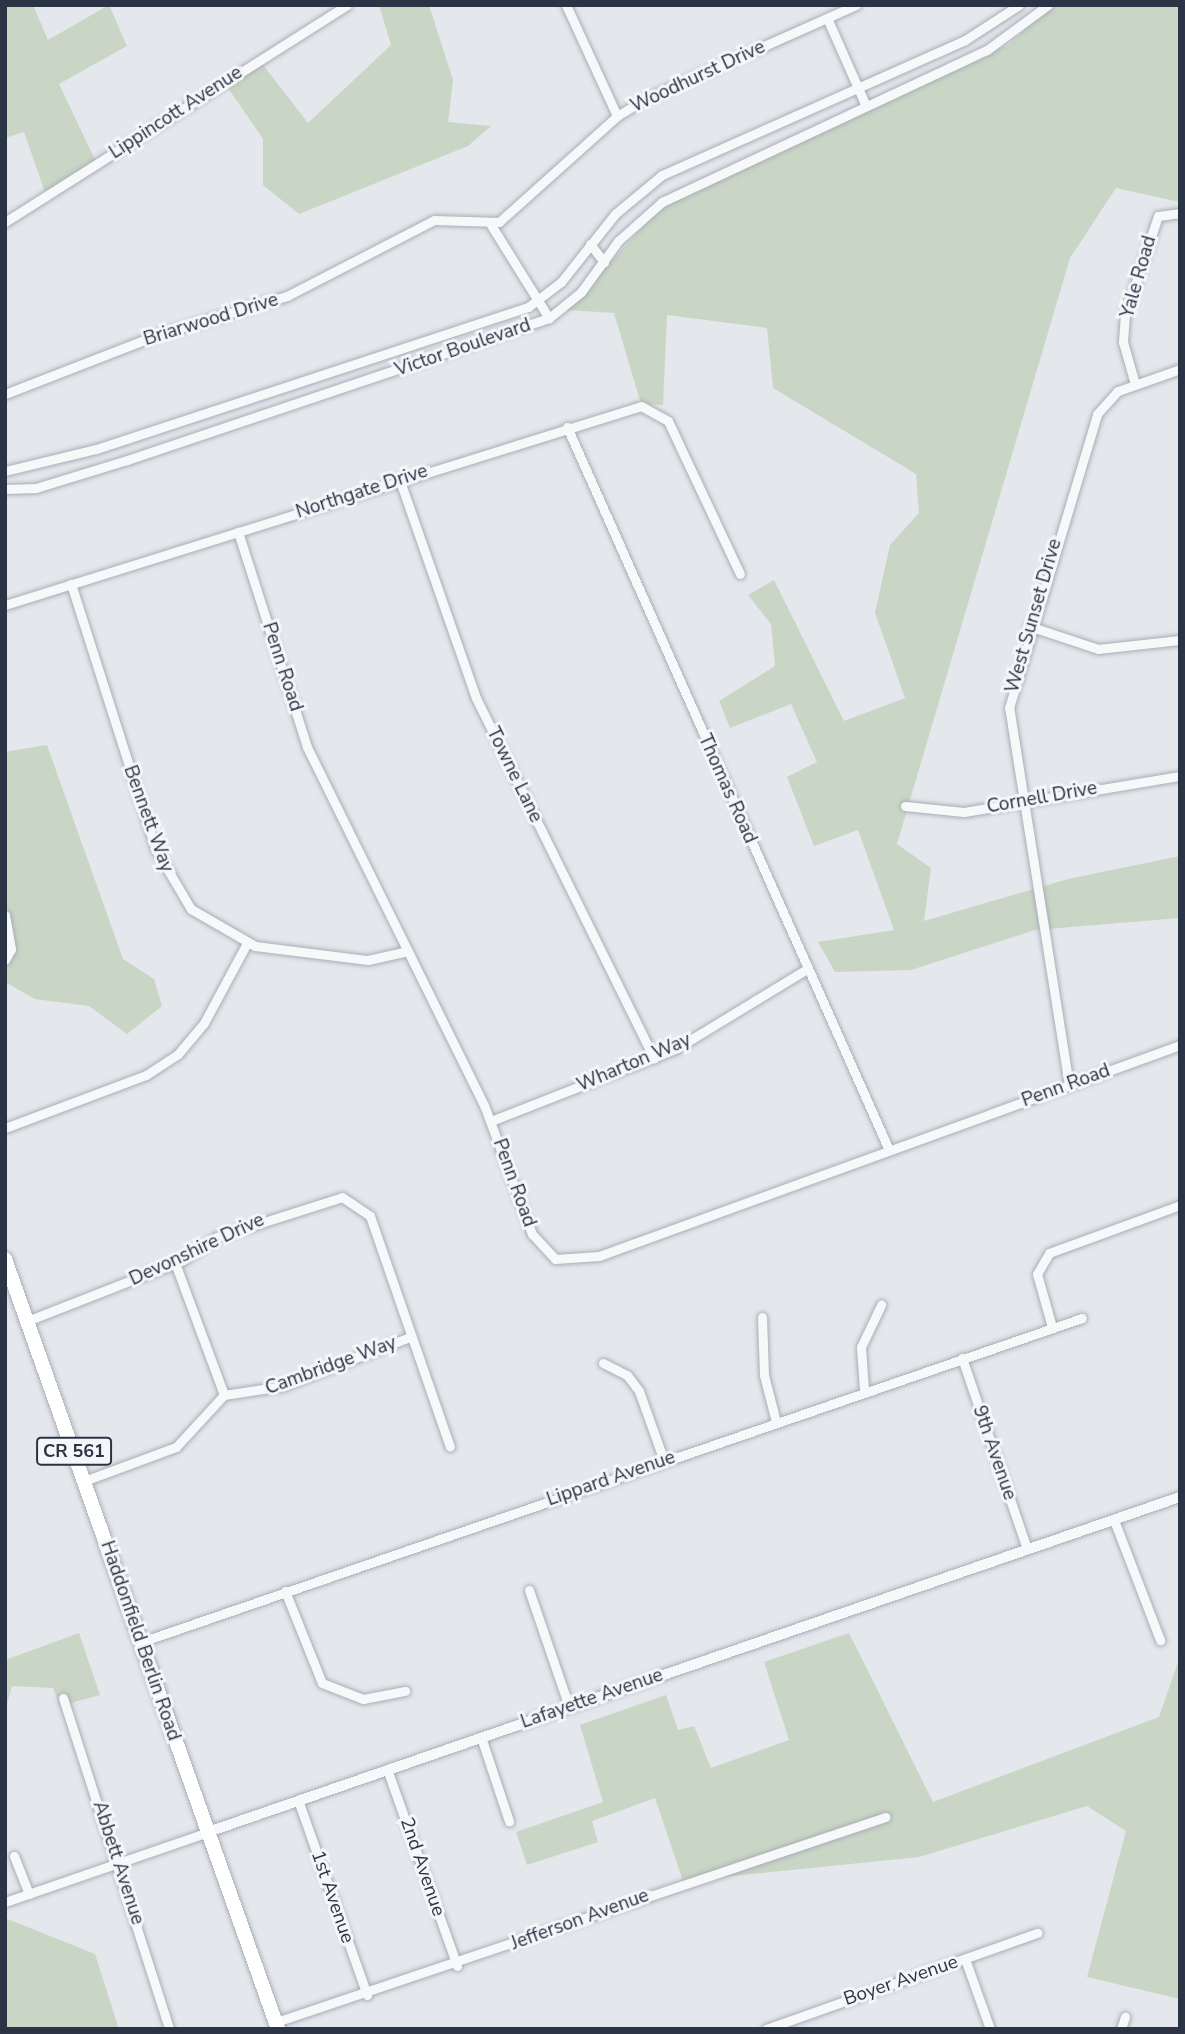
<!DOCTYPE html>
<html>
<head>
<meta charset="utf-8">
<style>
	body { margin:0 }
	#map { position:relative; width:1185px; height:2034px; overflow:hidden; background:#e4e7ec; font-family:"Nunito Sans",sans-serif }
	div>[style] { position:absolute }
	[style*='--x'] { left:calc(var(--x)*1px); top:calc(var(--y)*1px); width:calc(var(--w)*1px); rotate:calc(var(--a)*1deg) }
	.green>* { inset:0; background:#c9d6c5 }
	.roads { filter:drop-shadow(0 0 2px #a9aeb7) drop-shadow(0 0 2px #a9aeb7) }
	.minor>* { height:9px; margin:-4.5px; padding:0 4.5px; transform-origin:4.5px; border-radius:4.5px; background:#f7f8fa }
	.tertiary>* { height:10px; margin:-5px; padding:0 5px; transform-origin:5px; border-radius:5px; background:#f7f8fa }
	.primary>* { height:14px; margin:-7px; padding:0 7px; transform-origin:7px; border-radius:7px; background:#fff }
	span { translate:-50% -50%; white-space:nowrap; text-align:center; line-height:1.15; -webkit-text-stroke:6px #f4f6f9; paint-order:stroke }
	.shield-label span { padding:2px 5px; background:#f4f6f9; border:2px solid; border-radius:5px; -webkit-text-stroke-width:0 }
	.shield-label { font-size:18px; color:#2b3445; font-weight:700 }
	.street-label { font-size:19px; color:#2b3445 }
	.frame { position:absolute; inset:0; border:7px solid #2b3445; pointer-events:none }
</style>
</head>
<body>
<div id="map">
	<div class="green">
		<div style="clip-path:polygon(5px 5px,33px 5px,48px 40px,109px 5px,127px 46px,59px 84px,99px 168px,48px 201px,24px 132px,5px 138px)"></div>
		<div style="clip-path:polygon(379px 5px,429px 5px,453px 80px,448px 122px,491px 126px,468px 146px,299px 214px,263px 185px,263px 139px,226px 85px,260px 61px,308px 123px,391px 45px)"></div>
		<div style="clip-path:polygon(1051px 5px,1180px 5px,1180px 202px,1116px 188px,1070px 258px,897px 844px,931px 868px,924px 921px,1068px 879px,1180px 856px,1180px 918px,1035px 930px,911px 970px,835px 972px,818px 942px,894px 930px,858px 830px,814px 846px,787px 777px,817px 762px,791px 704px,730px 728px,719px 701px,775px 666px,771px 624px,748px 595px,774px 580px,844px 721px,905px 698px,875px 613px,890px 545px,919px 513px,916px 474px,773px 388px,767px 328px,667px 315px,663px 405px,641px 404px,614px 313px,567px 310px,667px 200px,1010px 44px)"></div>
		<div style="clip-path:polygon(47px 745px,123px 959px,154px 979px,162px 1006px,127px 1034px,89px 1006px,35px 999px,5px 982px,5px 752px)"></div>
		<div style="clip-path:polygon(79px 1633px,100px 1695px,60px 1706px,53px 1688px,12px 1686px,5px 1712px,5px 1660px)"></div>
		<div style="clip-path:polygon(849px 1633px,933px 1802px,1159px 1717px,1180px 1656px,1180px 1999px,1087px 1977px,1126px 1831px,1087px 1806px,919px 1857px,683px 1881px,655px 1798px,592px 1821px,598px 1842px,527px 1865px,516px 1832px,603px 1802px,580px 1725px,666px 1695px,678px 1730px,694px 1726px,711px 1768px,789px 1740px,764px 1662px)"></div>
		<div style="clip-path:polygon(5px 1918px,95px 1954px,119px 2029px,5px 2029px)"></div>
	</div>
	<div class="roads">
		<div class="minor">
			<div style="--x:566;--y:5;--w:122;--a:65.3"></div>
			<div style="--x:827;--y:18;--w:96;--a:66.1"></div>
			<div style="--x:5;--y:222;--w:405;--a:-32.4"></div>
			<div style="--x:491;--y:225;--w:110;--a:58.1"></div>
			<div style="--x:590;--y:244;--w:23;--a:52"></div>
			<div style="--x:1135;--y:384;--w:44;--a:-105.9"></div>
			<div style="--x:1123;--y:342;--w:27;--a:-86"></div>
			<div style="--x:1125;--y:315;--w:104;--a:-71.6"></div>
			<div style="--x:1158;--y:216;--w:22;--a:-8"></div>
			<div style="--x:5;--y:394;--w:163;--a:-21.2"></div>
			<div style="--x:157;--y:335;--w:136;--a:-16.7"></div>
			<div style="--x:287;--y:296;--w:165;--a:-27.3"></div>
			<div style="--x:434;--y:220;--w:65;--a:1.8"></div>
			<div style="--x:499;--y:222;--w:159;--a:-41.9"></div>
			<div style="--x:617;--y:116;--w:33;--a:-31"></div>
			<div style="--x:645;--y:99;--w:231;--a:-24"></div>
			<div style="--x:567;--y:427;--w:791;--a:65.99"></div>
			<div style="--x:5;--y:471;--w:94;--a:-13.6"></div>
			<div style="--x:96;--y:449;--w:455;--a:-18.2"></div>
			<div style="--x:528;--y:307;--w:41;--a:-37.1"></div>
			<div style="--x:561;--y:282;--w:87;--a:-51.5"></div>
			<div style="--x:615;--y:214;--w:61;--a:-39.7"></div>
			<div style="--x:662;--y:175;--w:332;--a:-24"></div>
			<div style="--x:965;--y:40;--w:64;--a:-32.9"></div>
			<div style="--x:400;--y:481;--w:230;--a:70.7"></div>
			<div style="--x:476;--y:698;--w:402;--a:63.7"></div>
			<div style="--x:5;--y:489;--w:31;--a:-2"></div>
			<div style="--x:36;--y:488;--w:95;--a:-17.1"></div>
			<div style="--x:127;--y:460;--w:445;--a:-18.6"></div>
			<div style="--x:549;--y:318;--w:41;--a:-39.1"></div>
			<div style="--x:581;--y:292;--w:63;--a:-54"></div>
			<div style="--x:618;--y:241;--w:59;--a:-41.6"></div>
			<div style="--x:662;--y:202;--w:359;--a:-25.1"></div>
			<div style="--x:987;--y:50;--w:76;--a:-36.4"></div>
			<div style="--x:238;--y:532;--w:226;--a:72.2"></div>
			<div style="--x:307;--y:747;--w:399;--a:63.7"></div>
			<div style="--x:484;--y:1105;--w:138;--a:69.6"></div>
			<div style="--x:532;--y:1234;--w:34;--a:47"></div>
			<div style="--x:555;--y:1259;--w:44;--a:-3.9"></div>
			<div style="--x:599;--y:1256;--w:618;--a:-19.96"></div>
			<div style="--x:71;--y:584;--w:277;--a:72.3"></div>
			<div style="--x:155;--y:848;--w:71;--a:59.5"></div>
			<div style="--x:191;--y:909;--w:74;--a:30"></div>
			<div style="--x:255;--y:946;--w:114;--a:7.1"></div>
			<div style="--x:368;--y:960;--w:41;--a:-12.7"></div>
			<div style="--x:5;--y:605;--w:666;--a:-17.37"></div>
			<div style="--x:641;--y:406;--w:31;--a:29"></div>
			<div style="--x:668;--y:421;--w:169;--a:64.8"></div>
			<div style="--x:1029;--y:626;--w:73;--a:18.4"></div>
			<div style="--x:1098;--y:649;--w:82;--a:-6.3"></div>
			<div style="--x:905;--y:806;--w:59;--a:5.8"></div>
			<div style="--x:964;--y:812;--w:219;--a:-9.5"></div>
			<div style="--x:5;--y:915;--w:35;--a:80"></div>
			<div style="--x:11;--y:949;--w:13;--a:119"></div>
			<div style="--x:1069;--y:1085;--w:382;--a:-99"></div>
			<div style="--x:1009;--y:708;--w:307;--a:-73.3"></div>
			<div style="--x:1097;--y:414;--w:31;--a:-48"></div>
			<div style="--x:1118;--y:391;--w:66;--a:-19.5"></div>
			<div style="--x:491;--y:1121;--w:200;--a:-21.4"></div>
			<div style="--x:677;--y:1048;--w:152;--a:-31.3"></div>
			<div style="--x:5;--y:1128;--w:151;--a:-20.6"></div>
			<div style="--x:146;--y:1075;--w:38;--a:-33"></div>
			<div style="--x:178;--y:1054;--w:40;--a:-50"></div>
			<div style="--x:204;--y:1023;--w:91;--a:-61.7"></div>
			<div style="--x:175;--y:1263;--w:141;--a:69.6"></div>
			<div style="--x:762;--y:1317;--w:58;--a:88"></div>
			<div style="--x:764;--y:1375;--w:49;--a:75.7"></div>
			<div style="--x:27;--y:1321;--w:168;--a:-21.4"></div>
			<div style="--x:183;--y:1260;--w:41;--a:-34.1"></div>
			<div style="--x:217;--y:1237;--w:131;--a:-17.7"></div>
			<div style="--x:342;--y:1197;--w:34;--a:34"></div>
			<div style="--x:370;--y:1216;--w:244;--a:70.9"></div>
			<div style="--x:1052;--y:1327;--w:55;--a:-105.8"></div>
			<div style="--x:1037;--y:1274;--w:24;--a:-60"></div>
			<div style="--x:1049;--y:1253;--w:140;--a:-20.1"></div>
			<div style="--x:962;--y:1358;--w:202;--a:71.2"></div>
			<div style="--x:603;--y:1363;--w:27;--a:27"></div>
			<div style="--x:627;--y:1375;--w:20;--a:53"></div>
			<div style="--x:639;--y:1391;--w:74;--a:70.3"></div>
			<div style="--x:864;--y:1390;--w:43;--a:-94"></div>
			<div style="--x:861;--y:1347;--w:47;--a:-64.5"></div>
			<div style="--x:224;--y:1395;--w:60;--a:-8.7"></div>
			<div style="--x:283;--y:1386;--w:136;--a:-21.1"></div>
			<div style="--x:84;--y:1481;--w:98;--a:-20.3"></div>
			<div style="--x:176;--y:1447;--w:71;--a:-47.3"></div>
			<div style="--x:1114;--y:1520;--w:129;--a:69"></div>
			<div style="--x:529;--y:1590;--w:124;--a:71.1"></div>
			<div style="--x:285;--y:1591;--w:99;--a:68.1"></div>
			<div style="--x:322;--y:1683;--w:44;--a:21.3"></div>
			<div style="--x:363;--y:1699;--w:43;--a:-10.8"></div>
			<div style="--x:141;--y:1642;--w:995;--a:-19"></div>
			<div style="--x:63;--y:1698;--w:348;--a:72.2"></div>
			<div style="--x:481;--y:1737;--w:89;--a:71.6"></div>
			<div style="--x:387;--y:1769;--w:209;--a:70.4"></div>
			<div style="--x:298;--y:1800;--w:207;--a:70.5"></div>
			<div style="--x:14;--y:1856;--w:41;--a:68.5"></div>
			<div style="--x:5;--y:1902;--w:215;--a:-19"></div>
			<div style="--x:965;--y:1959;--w:74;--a:70.3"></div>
			<div style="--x:276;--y:2022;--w:643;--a:-18.6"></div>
			<div style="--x:766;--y:2029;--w:288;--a:-19.5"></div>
			<div style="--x:1121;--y:2029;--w:13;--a:-72"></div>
		</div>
		<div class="tertiary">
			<div style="--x:208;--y:1832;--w:1028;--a:-19.02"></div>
		</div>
		<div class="primary">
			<div style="--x:5;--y:1259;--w:817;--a:70.48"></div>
		</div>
	</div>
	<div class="shield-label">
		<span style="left:74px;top:1451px">CR 561</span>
	</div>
	<div class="street-label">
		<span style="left:698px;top:77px;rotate:-25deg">Woodhurst Drive</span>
		<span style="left:176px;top:113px;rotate:-33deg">Lippincott Avenue</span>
		<span style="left:1139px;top:277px;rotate:-74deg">Yale Road</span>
		<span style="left:211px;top:320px;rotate:-17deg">Briarwood Drive</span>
		<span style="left:463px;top:348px;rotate:-19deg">Victor Boulevard</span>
		<span style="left:362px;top:492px;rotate:-18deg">Northgate Drive</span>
		<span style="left:1034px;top:616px;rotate:-74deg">West Sunset Drive</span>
		<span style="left:282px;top:667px;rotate:72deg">Penn Road</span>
		<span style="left:514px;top:775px;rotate:64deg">Towne Lane</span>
		<span style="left:727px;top:789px;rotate:66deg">Thomas Road</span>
		<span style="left:1042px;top:798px;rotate:-10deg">Cornell Drive</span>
		<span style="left:148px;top:819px;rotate:70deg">Bennett Way</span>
		<span style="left:634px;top:1063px;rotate:-23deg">Wharton Way</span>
		<span style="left:1066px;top:1086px;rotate:-20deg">Penn Road</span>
		<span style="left:514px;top:1183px;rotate:70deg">Penn Road</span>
		<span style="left:197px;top:1250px;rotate:-25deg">Devonshire Drive</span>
		<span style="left:331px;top:1366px;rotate:-20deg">Cambridge Way</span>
		<span style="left:994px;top:1453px;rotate:71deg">9th Avenue</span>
		<span style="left:611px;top:1479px;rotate:-19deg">Lippard Avenue</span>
		<span style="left:140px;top:1641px;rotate:71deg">Haddonfield Berlin Road</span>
		<span style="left:592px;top:1699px;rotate:-19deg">Lafayette Avenue</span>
		<span style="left:118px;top:1863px;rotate:72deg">Abbett Avenue</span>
		<span style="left:422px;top:1867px;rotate:71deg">2nd Avenue</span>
		<span style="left:332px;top:1897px;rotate:71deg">1st Avenue</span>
		<span style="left:580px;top:1920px;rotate:-20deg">Jefferson Avenue</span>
		<span style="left:901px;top:1981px;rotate:-19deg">Boyer Avenue</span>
	</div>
	<div class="frame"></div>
</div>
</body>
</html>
